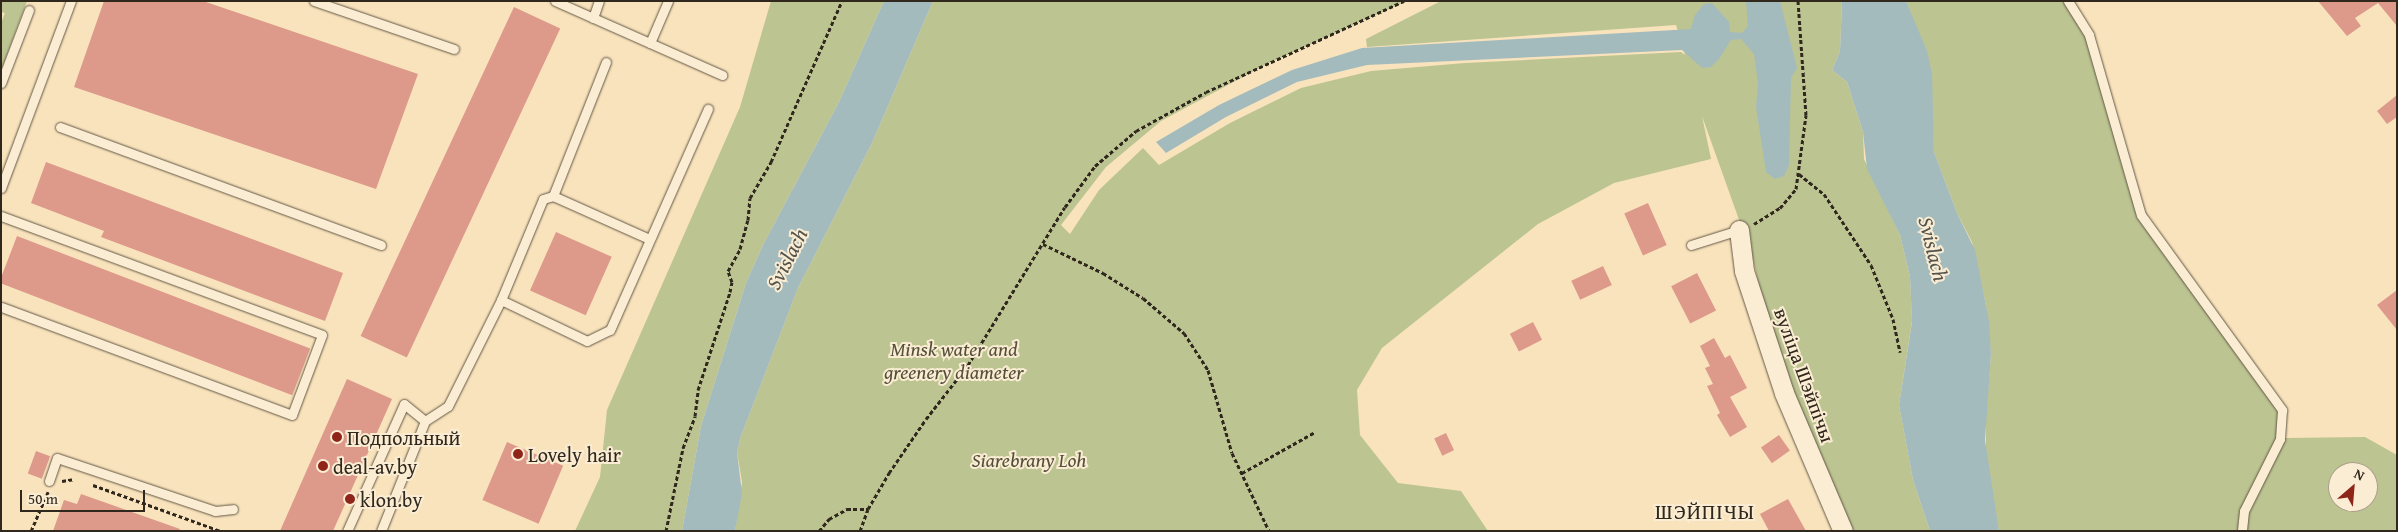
<!DOCTYPE html>
<html>
<head>
<meta charset="utf-8">
<style>
	body { margin:0 }
	#map { position:relative; width:2398px; height:532px; overflow:hidden; background:#f9e3bc; font-family:"Gentium Book Plus",serif }
	div>[style] { position:absolute }
	[style*='--x'] { left:calc(var(--x)*1px); top:calc(var(--y)*1px); width:calc(var(--w)*1px); rotate:calc(var(--a)*1deg) }
	.green>* { inset:0; background:#bcc492 }
	.water>* { inset:0; background:#a4bbbd }
	.building>* { inset:0; background:#dd998a; transform-origin:0 0 }
	.path>* { height:3px; margin-top:-1.5px; transform-origin:0; background:repeating-linear-gradient(90deg,#30281d 0 4px,transparent 0 6.5px) }
	.roads { filter:drop-shadow(0 0 1px #625745) drop-shadow(0 0 1px #625745) }
	.lane>* { height:9px; margin:-4.5px; padding:0 4.5px; transform-origin:4.5px; border-radius:4.5px; background:#fbedd3 }
	.street>* { height:19px; margin:-9.5px; padding:0 9.5px; transform-origin:9.5px; border-radius:9.5px; background:#fbedd3 }
	.dots>* { width:14px; height:14px; translate:-50% -50%; box-sizing:border-box; border:2px solid #fbedd3; border-radius:50% }
	span { translate:-50% -50%; white-space:nowrap; text-align:center; line-height:1.15; -webkit-text-stroke:4px #fbedd3; paint-order:stroke }
	.park-label { font-size:20px; color:#534f3a; font-style:italic }
	.street-label { font-size:20px; color:#30281d }
	.poi-label { font-size:20px; color:#30281d }
	.left { translate:0 -50%; text-align:left }
	.water-label { font-size:21px; color:#53544d; font-style:italic }
	.neighbourhood-label { font-size:21px; color:#30281d; letter-spacing:1px }
	.frame { position:absolute; inset:0; border:2px solid #30281d; pointer-events:none }
	.north { position:absolute; left:2328px; top:462px; width:50px; height:50px; box-sizing:border-box; background:#fbedd3; border:1px solid #aa9e8a; border-radius:50%; rotate:27deg; font-size:14px; font-weight:700; line-height:20px; text-align:center; color:#30281d }
	.north::after { content:''; display:block; margin:auto; width:18px; height:22px; background:#8f2418; clip-path:polygon(50% 0,100% 100%,50% 72%,0 100%) }
	.scale { position:absolute; left:20px; top:490px; width:125px; height:22px; box-sizing:border-box; border:2px solid #30281d; border-top:0; padding-left:6px; font-size:15px; line-height:18px; white-space:nowrap; color:#30281d; -webkit-text-stroke:4px #fbedd3; paint-order:stroke }
</style>
</head>
<body>
<div id="map">
	<div class="green">
		<div style="clip-path:polygon(1px 1px,27px 1px,1px 71px,1px 23px,5px 13px,1px 12px)"></div>
		<div style="clip-path:polygon(771px 1px,884px 1px,839px 102px,763px 245px,746px 283px,701px 426px,682px 531px,575px 531px,600px 477px,607px 410px,740px 107px)"></div>
		<div style="clip-path:polygon(933px 1px,1407px 1px,1267px 64px,1161px 121px,1106px 167px,1061px 225px,1070px 234px,1099px 190px,1143px 148px,1159px 165px,1230px 123px,1301px 88px,1371px 71px,1465px 63px,1681px 52px,1685px 55px,1676px 25px,1367px 47px,1366px 39px,1441px 1px,1842px 1px,1840px 51px,1832px 70px,1847px 82px,1863px 132px,1864px 159px,1900px 235px,1910px 277px,1912px 321px,1899px 405px,1913px 480px,1930px 531px,1851px 531px,1773px 346px,1753px 259px,1702px 116px,1711px 159px,1614px 183px,1538px 224px,1382px 348px,1357px 390px,1360px 435px,1398px 483px,1461px 491px,1488px 531px,735px 531px,742px 482px,737px 452px,741px 436px,798px 288px,872px 143px)"></div>
		<div style="clip-path:polygon(evenodd,1906px 1px,2068px 1px,2089px 35px,2141px 215px,2282px 410px,2280px 438px,2365px 437px,2397px 455px,2397px 531px,1999px 531px,1986px 464px,1986px 414px,1991px 354px,1986px 306px,1972px 242px,1957px 213px,1934px 152px,1929px 62px,1906px 1px,2338px 472px,2368px 472px,2368px 502px,2338px 502px,2338px 472px)"></div>
	</div>
	<div class="water">
		<div style="clip-path:polygon(884px 1px,933px 1px,872px 143px,798px 288px,741px 436px,737px 452px,742px 493px,735px 531px,682px 531px,701px 426px,746px 283px,763px 245px,839px 102px)"></div>
		<div style="clip-path:polygon(1746px 1px,1780px 1px,1797px 68px,1791px 78px,1789px 165px,1784px 176px,1775px 179px,1766px 172px,1756px 107px,1758px 83px,1754px 54px,1741px 39px,1731px 40px,1719px 59px,1711px 67px,1702px 68px,1682px 50px,1367px 65px,1297px 82px,1226px 117px,1166px 153px,1156px 142px,1219px 105px,1292px 70px,1362px 48px,1691px 29px,1695px 15px,1704px 4px,1712px 3px,1729px 22px,1730px 32px,1742px 33px,1748px 26px)"></div>
		<div style="clip-path:polygon(1842px 1px,1906px 1px,1927px 51px,1932px 74px,1934px 152px,1957px 213px,1975px 250px,1989px 321px,1991px 354px,1985px 440px,1999px 531px,1930px 531px,1913px 480px,1899px 405px,1912px 322px,1910px 277px,1900px 235px,1867px 169px,1863px 132px,1847px 82px,1832px 70px,1840px 51px)"></div>
	</div>
	<div class="building">
		<div style="clip-path:polygon(104px 1px,203px 1px,418px 74px,376px 189px,74px 87px)"></div>
		<div style="clip-path:polygon(2318px 1px,2397px 1px,2397px 26px,2378px 3px,2355px 18px,2361px 26px,2347px 36px)"></div>
		<div style="left:514px;top:7px;width:51px;height:363px;rotate:25deg"></div>
		<div style="clip-path:polygon(2397px 95px,2397px 117px,2387px 124px,2377px 111px)"></div>
		<div style="clip-path:polygon(46px 162px,343px 273px,325px 321px,101px 237px,104px 231px,31px 203px)"></div>
		<div style="left:1648px;top:203px;width:46px;height:26px;rotate:66deg"></div>
		<div style="left:556px;top:232px;width:61px;height:64px;rotate:24deg"></div>
		<div style="left:17px;top:236px;width:314px;height:50px;rotate:21deg"></div>
		<div style="left:1603px;top:266px;width:21px;height:35px;rotate:65deg"></div>
		<div style="left:1697px;top:273px;width:42px;height:29px;rotate:63deg"></div>
		<div style="clip-path:polygon(2397px 290px,2397px 330px,2377px 305px)"></div>
		<div style="left:1533px;top:322px;width:20px;height:26px;rotate:63deg"></div>
		<div style="clip-path:polygon(1714px 338px,1725px 358px,1730px 355px,1747px 388px,1730px 397px,1747px 427px,1730px 437px,1717px 415px,1720px 413px,1707px 386px,1713px 384px,1705px 368px,1710px 366px,1700px 346px)"></div>
		<div style="clip-path:polygon(347px 379px,392px 399px,333px 531px,280px 531px)"></div>
		<div style="left:1446px;top:433px;width:19px;height:13px;rotate:65deg"></div>
		<div style="left:1779px;top:435px;width:19px;height:22px;rotate:55deg"></div>
		<div style="left:507px;top:442px;width:61px;height:63px;rotate:23deg"></div>
		<div style="left:36px;top:451px;width:15px;height:24px;rotate:20deg"></div>
		<div style="clip-path:polygon(81px 494px,180px 529px,179px 531px,53px 531px,64px 500px,77px 504px)"></div>
		<div style="clip-path:polygon(1788px 499px,1806px 531px,1769px 531px,1760px 514px)"></div>
	</div>
	<div class="path">
		<div style="--x:1799;--y:174;--w:32;--a:39"></div>
		<div style="--x:1824;--y:194;--w:85;--a:56.5"></div>
		<div style="--x:1871;--y:265;--w:58;--a:67.8"></div>
		<div style="--x:1893;--y:319;--w:34;--a:78"></div>
		<div style="--x:1754;--y:224;--w:31;--a:-32"></div>
		<div style="--x:1780;--y:208;--w:25;--a:-50"></div>
		<div style="--x:1796;--y:189;--w:75;--a:-82.3"></div>
		<div style="--x:1806;--y:115;--w:114;--a:-94"></div>
		<div style="--x:1043;--y:244;--w:67;--a:25.8"></div>
		<div style="--x:1103;--y:273;--w:47;--a:32"></div>
		<div style="--x:1143;--y:298;--w:54;--a:40.5"></div>
		<div style="--x:1184;--y:333;--w:44;--a:57"></div>
		<div style="--x:1208;--y:370;--w:86;--a:73.9"></div>
		<div style="--x:1232;--y:453;--w:86;--a:64.6"></div>
		<div style="--x:1242;--y:473;--w:84;--a:-29.3"></div>
		<div style="--x:62;--y:481;--w:13;--a:-9"></div>
		<div style="--x:93;--y:485;--w:136;--a:19.8"></div>
		<div style="--x:31;--y:531;--w:43;--a:-66.4"></div>
		<div style="--x:666;--y:531;--w:85;--a:-78.4"></div>
		<div style="--x:683;--y:448;--w:34;--a:-69"></div>
		<div style="--x:695;--y:416;--w:26;--a:-83"></div>
		<div style="--x:698;--y:390;--w:103;--a:-71.9"></div>
		<div style="--x:730;--y:292;--w:10;--a:-79"></div>
		<div style="--x:732;--y:282;--w:12;--a:-110"></div>
		<div style="--x:728;--y:271;--w:25;--a:-61"></div>
		<div style="--x:740;--y:249;--w:30;--a:-75"></div>
		<div style="--x:748;--y:220;--w:22;--a:-85"></div>
		<div style="--x:750;--y:198;--w:42;--a:-59.7"></div>
		<div style="--x:771;--y:162;--w:176;--a:-66.2"></div>
		<div style="--x:819;--y:531;--w:16;--a:-50"></div>
		<div style="--x:829;--y:519;--w:21;--a:-29"></div>
		<div style="--x:847;--y:509;--w:21;--a:0"></div>
		<div style="--x:860;--y:531;--w:23;--a:-70"></div>
		<div style="--x:868;--y:509;--w:42;--a:-59.7"></div>
		<div style="--x:889;--y:473;--w:65;--a:-55.6"></div>
		<div style="--x:926;--y:419;--w:68;--a:-52.1"></div>
		<div style="--x:968;--y:365;--w:185;--a:-58.5"></div>
		<div style="--x:1065;--y:207;--w:51;--a:-53.8"></div>
		<div style="--x:1095;--y:166;--w:54;--a:-40.5"></div>
		<div style="--x:1136;--y:131;--w:80;--a:-29.1"></div>
		<div style="--x:1206;--y:92;--w:218;--a:-24.7"></div>
	</div>
	<div class="roads">
		<div class="lane">
			<div style="--x:314;--y:1;--w:148;--a:18.9"></div>
			<div style="--x:555;--y:1;--w:183;--a:23.9"></div>
			<div style="--x:2068;--y:1;--w:40;--a:58"></div>
			<div style="--x:2089;--y:35;--w:187;--a:73.9"></div>
			<div style="--x:2141;--y:215;--w:241;--a:54.1"></div>
			<div style="--x:2282;--y:410;--w:29;--a:94"></div>
			<div style="--x:2280;--y:439;--w:80;--a:116.6"></div>
			<div style="--x:2244;--y:511;--w:20;--a:96"></div>
			<div style="--x:593;--y:18;--w:18;--a:-71"></div>
			<div style="--x:650;--y:43;--w:46;--a:-66.8"></div>
			<div style="--x:1;--y:83;--w:78;--a:-69"></div>
			<div style="--x:60;--y:127;--w:342;--a:20.2"></div>
			<div style="--x:1;--y:188;--w:200;--a:-69.5"></div>
			<div style="--x:553;--y:196;--w:105;--a:24.1"></div>
			<div style="--x:1;--y:216;--w:342;--a:20.3"></div>
			<div style="--x:322;--y:335;--w:85;--a:110.6"></div>
			<div style="--x:292;--y:415;--w:310;--a:-159.6"></div>
			<div style="--x:1691;--y:245;--w:50;--a:-17.4"></div>
			<div style="--x:501;--y:300;--w:95;--a:25.5"></div>
			<div style="--x:587;--y:341;--w:25;--a:-26"></div>
			<div style="--x:610;--y:330;--w:242;--a:-66.1"></div>
			<div style="--x:49;--y:481;--w:24;--a:-71"></div>
			<div style="--x:57;--y:458;--w:167;--a:18.5"></div>
			<div style="--x:215;--y:511;--w:18;--a:-6"></div>
			<div style="--x:347;--y:531;--w:139;--a:-65.8"></div>
			<div style="--x:404;--y:404;--w:27;--a:39"></div>
			<div style="--x:381;--y:531;--w:118;--a:-68.2"></div>
			<div style="--x:425;--y:421;--w:27;--a:-33"></div>
			<div style="--x:448;--y:406;--w:119;--a:-63.4"></div>
			<div style="--x:501;--y:300;--w:109;--a:-67.4"></div>
			<div style="--x:543;--y:199;--w:10;--a:-17"></div>
			<div style="--x:553;--y:196;--w:144;--a:-68.4"></div>
		</div>
		<div class="street">
			<div style="--x:1739;--y:230;--w:41;--a:83"></div>
			<div style="--x:1744;--y:271;--w:128;--a:71.8"></div>
			<div style="--x:1784;--y:393;--w:150;--a:66.9"></div>
		</div>
	</div>
	<div class="dots">
		<div style="left:337px;top:437px;background:#8f2418"></div>
		<div style="left:518px;top:454px;background:#8f2418"></div>
		<div style="left:323px;top:466px;background:#8f2418"></div>
		<div style="left:350px;top:499px;background:#8f2418"></div>
	</div>
	<div class="park-label">
		<span style="left:954px;top:360px">Minsk water and<br>greenery diameter</span>
		<span style="left:1029px;top:459px">Siarebrany Loh</span>
	</div>
	<div class="street-label">
		<span style="left:1805px;top:375px;rotate:70deg">вуліца Шэйпічы</span>
	</div>
	<div class="poi-label">
		<span class="left" style="left:347px;top:437px">Подпольный</span>
		<span class="left" style="left:528px;top:454px">Lovely hair</span>
		<span class="left" style="left:333px;top:466px">deal-av.by</span>
		<span class="left" style="left:360px;top:499px">klon.by</span>
	</div>
	<div class="water-label">
		<span style="left:1933px;top:249px;rotate:76deg">Svislach</span>
		<span style="left:787px;top:259px;rotate:-63deg">Svislach</span>
	</div>
	<div class="neighbourhood-label">
		<span style="left:1705px;top:512px">ШЭЙПІЧЫ</span>
	</div>
	<div class="frame"></div>
	<div class="north">N</div>
	<div class="scale">50 m</div>
</div>
</body>
</html>
